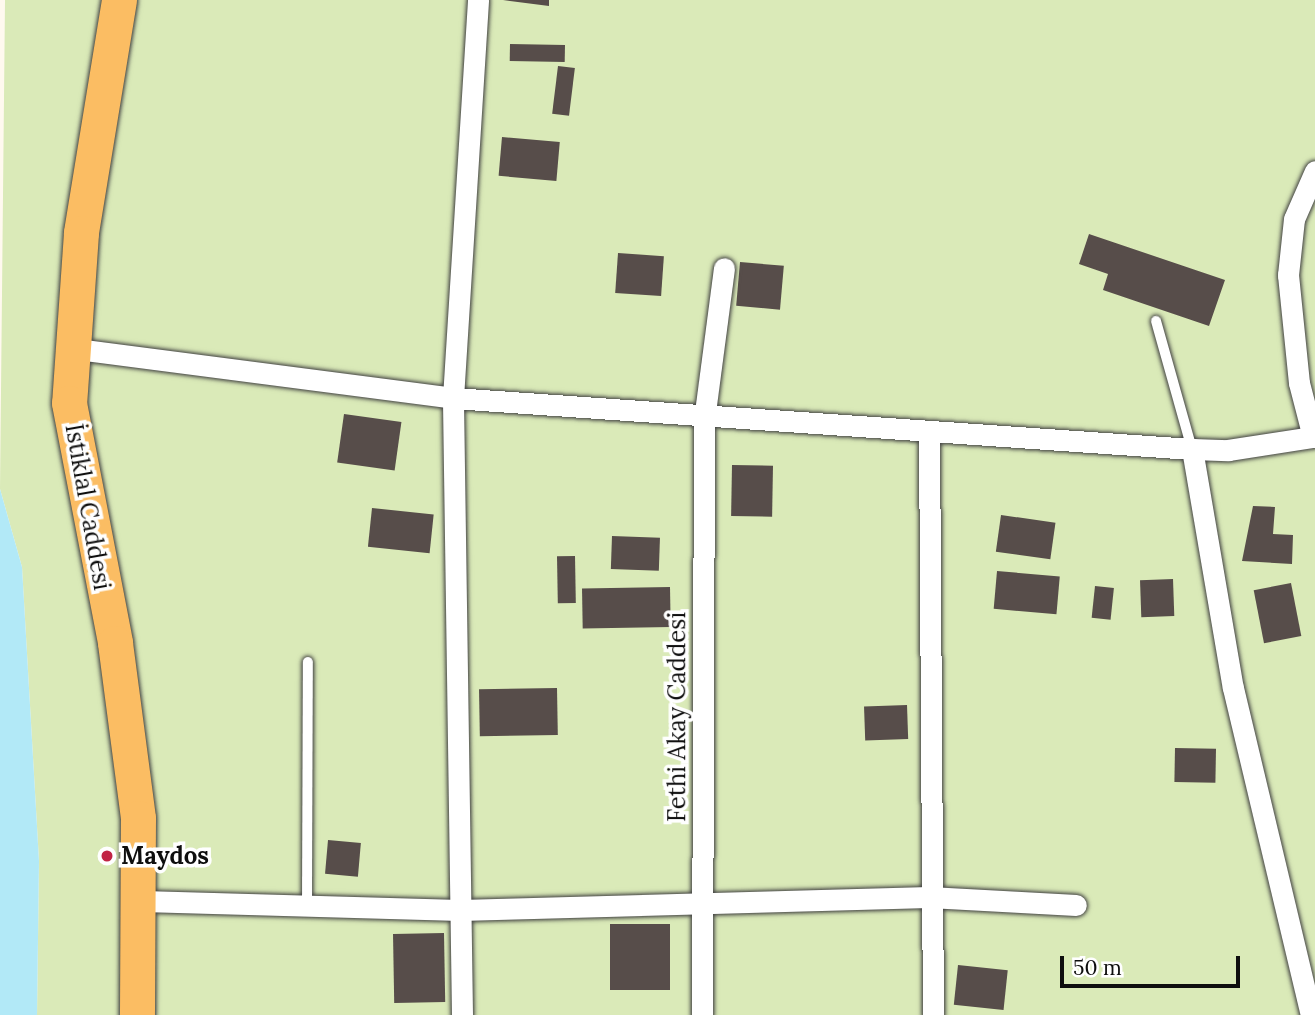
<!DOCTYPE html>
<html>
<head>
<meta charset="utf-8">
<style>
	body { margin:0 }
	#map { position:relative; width:1315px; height:1015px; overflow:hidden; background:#fff9ef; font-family:Lora,serif }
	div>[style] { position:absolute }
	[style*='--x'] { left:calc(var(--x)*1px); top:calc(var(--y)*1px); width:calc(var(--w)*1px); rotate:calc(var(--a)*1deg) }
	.green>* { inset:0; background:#daeab8 }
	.water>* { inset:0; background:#b2e9f7 }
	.building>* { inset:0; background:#574d4a; transform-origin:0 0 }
	.roads { filter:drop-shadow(0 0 2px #414141) drop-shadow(0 0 2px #414141) }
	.lane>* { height:10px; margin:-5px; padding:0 5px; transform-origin:5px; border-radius:5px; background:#fff }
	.street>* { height:21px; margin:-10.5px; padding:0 10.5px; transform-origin:10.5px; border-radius:10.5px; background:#fff }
	.primary>* { height:35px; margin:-17.5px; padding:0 17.5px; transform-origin:17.5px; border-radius:17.5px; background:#fbbd63 }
	.dots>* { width:19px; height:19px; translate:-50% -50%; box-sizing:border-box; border:4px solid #fff; border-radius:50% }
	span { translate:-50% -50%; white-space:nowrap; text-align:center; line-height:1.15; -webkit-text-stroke:7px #fff; paint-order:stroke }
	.street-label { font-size:24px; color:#0e0e0e }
	.poi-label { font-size:24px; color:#0e0e0e; font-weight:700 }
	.left { translate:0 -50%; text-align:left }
	.scale { position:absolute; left:1060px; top:956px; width:180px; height:32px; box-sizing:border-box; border:4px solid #0e0e0e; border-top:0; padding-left:9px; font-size:21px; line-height:24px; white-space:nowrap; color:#0e0e0e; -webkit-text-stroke:5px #fff; paint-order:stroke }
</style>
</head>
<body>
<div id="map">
	<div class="green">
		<div style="clip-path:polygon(5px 0,1315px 0,1315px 1015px,37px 1015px,39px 861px,22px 567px,0 489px)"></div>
	</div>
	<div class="water">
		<div style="clip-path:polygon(0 489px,22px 567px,39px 861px,37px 1015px,0 1015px)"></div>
	</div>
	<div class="building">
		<div style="clip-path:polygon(503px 0,549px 0,549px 6px)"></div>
		<div style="left:510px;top:44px;width:55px;height:17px;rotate:1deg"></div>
		<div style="left:558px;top:66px;width:17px;height:48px;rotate:7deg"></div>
		<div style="left:502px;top:137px;width:58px;height:39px;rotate:5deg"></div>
		<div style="clip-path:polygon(1089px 234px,1225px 280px,1209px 326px,1103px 290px,1108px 274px,1079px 264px)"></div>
		<div style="left:618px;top:253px;width:46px;height:40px;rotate:4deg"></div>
		<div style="left:740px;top:262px;width:44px;height:44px;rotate:5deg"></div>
		<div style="left:344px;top:414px;width:58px;height:49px;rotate:8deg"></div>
		<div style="left:732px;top:465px;width:41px;height:51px;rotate:1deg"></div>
		<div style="clip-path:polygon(1253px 506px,1275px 507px,1273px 534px,1293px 535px,1292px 564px,1242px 561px)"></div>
		<div style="left:372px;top:508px;width:62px;height:39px;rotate:6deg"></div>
		<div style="left:1001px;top:515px;width:55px;height:37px;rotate:8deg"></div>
		<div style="left:612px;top:536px;width:48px;height:33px;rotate:2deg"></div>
		<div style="left:575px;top:556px;width:47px;height:18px;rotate:89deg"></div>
		<div style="left:997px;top:571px;width:63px;height:38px;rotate:5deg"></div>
		<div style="left:1173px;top:579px;width:37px;height:33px;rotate:88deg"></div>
		<div style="left:1291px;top:583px;width:54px;height:38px;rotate:79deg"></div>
		<div style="left:1095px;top:586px;width:19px;height:32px;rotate:6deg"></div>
		<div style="left:670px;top:587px;width:40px;height:88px;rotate:89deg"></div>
		<div style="left:557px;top:688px;width:47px;height:78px;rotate:89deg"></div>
		<div style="left:907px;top:705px;width:34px;height:43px;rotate:88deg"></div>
		<div style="left:1175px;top:748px;width:41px;height:34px;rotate:1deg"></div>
		<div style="left:328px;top:840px;width:33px;height:34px;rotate:5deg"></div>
		<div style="left:610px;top:924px;width:60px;height:66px"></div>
		<div style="left:444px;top:933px;width:69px;height:51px;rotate:89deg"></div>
		<div style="left:958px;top:965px;width:50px;height:40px;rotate:6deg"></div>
	</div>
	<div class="roads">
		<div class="lane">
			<div style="--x:1156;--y:321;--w:133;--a:74.3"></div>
			<div style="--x:307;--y:905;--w:243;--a:-89.8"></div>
		</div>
		<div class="street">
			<div style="--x:69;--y:348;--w:387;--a:7.4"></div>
			<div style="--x:453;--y:398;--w:741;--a:3.95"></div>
			<div style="--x:1192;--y:449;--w:242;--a:80.3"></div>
			<div style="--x:1233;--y:688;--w:336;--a:76.6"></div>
			<div style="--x:929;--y:434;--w:581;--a:89.61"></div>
			<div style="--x:1192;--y:449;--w:36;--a:2"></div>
			<div style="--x:1228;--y:450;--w:86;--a:-8.7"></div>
			<div style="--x:1313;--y:437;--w:56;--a:-104.5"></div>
			<div style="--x:1299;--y:383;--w:109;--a:-95.8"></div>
			<div style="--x:1288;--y:275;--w:56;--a:-83.9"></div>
			<div style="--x:1294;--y:219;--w:52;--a:-66.4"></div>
			<div style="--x:142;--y:901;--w:318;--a:1.6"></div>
			<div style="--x:460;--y:910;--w:469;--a:-1.6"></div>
			<div style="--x:929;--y:897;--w:147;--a:3.1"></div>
			<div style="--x:462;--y:1015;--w:617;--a:-90.84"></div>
			<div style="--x:453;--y:398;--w:399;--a:-86.4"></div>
			<div style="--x:702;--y:1015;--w:595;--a:-89.81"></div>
			<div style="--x:704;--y:420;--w:153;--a:-82.5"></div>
		</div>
		<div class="primary">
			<div style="--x:119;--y:0;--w:236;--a:99.3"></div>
			<div style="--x:81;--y:233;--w:170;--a:94"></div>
			<div style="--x:69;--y:403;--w:244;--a:79.1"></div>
			<div style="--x:115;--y:643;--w:177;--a:82.5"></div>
			<div style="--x:138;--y:818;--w:197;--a:90.3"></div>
		</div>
	</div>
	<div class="dots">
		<div style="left:107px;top:856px;background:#c12344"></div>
	</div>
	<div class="street-label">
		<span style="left:88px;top:507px;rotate:80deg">İstiklal Caddesi</span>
		<span style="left:677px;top:717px;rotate:-90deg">Fethi Akay Caddesi</span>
	</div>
	<div class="poi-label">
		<span class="left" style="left:121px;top:856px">Maydos</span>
	</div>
	<div class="scale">50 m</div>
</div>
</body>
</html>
